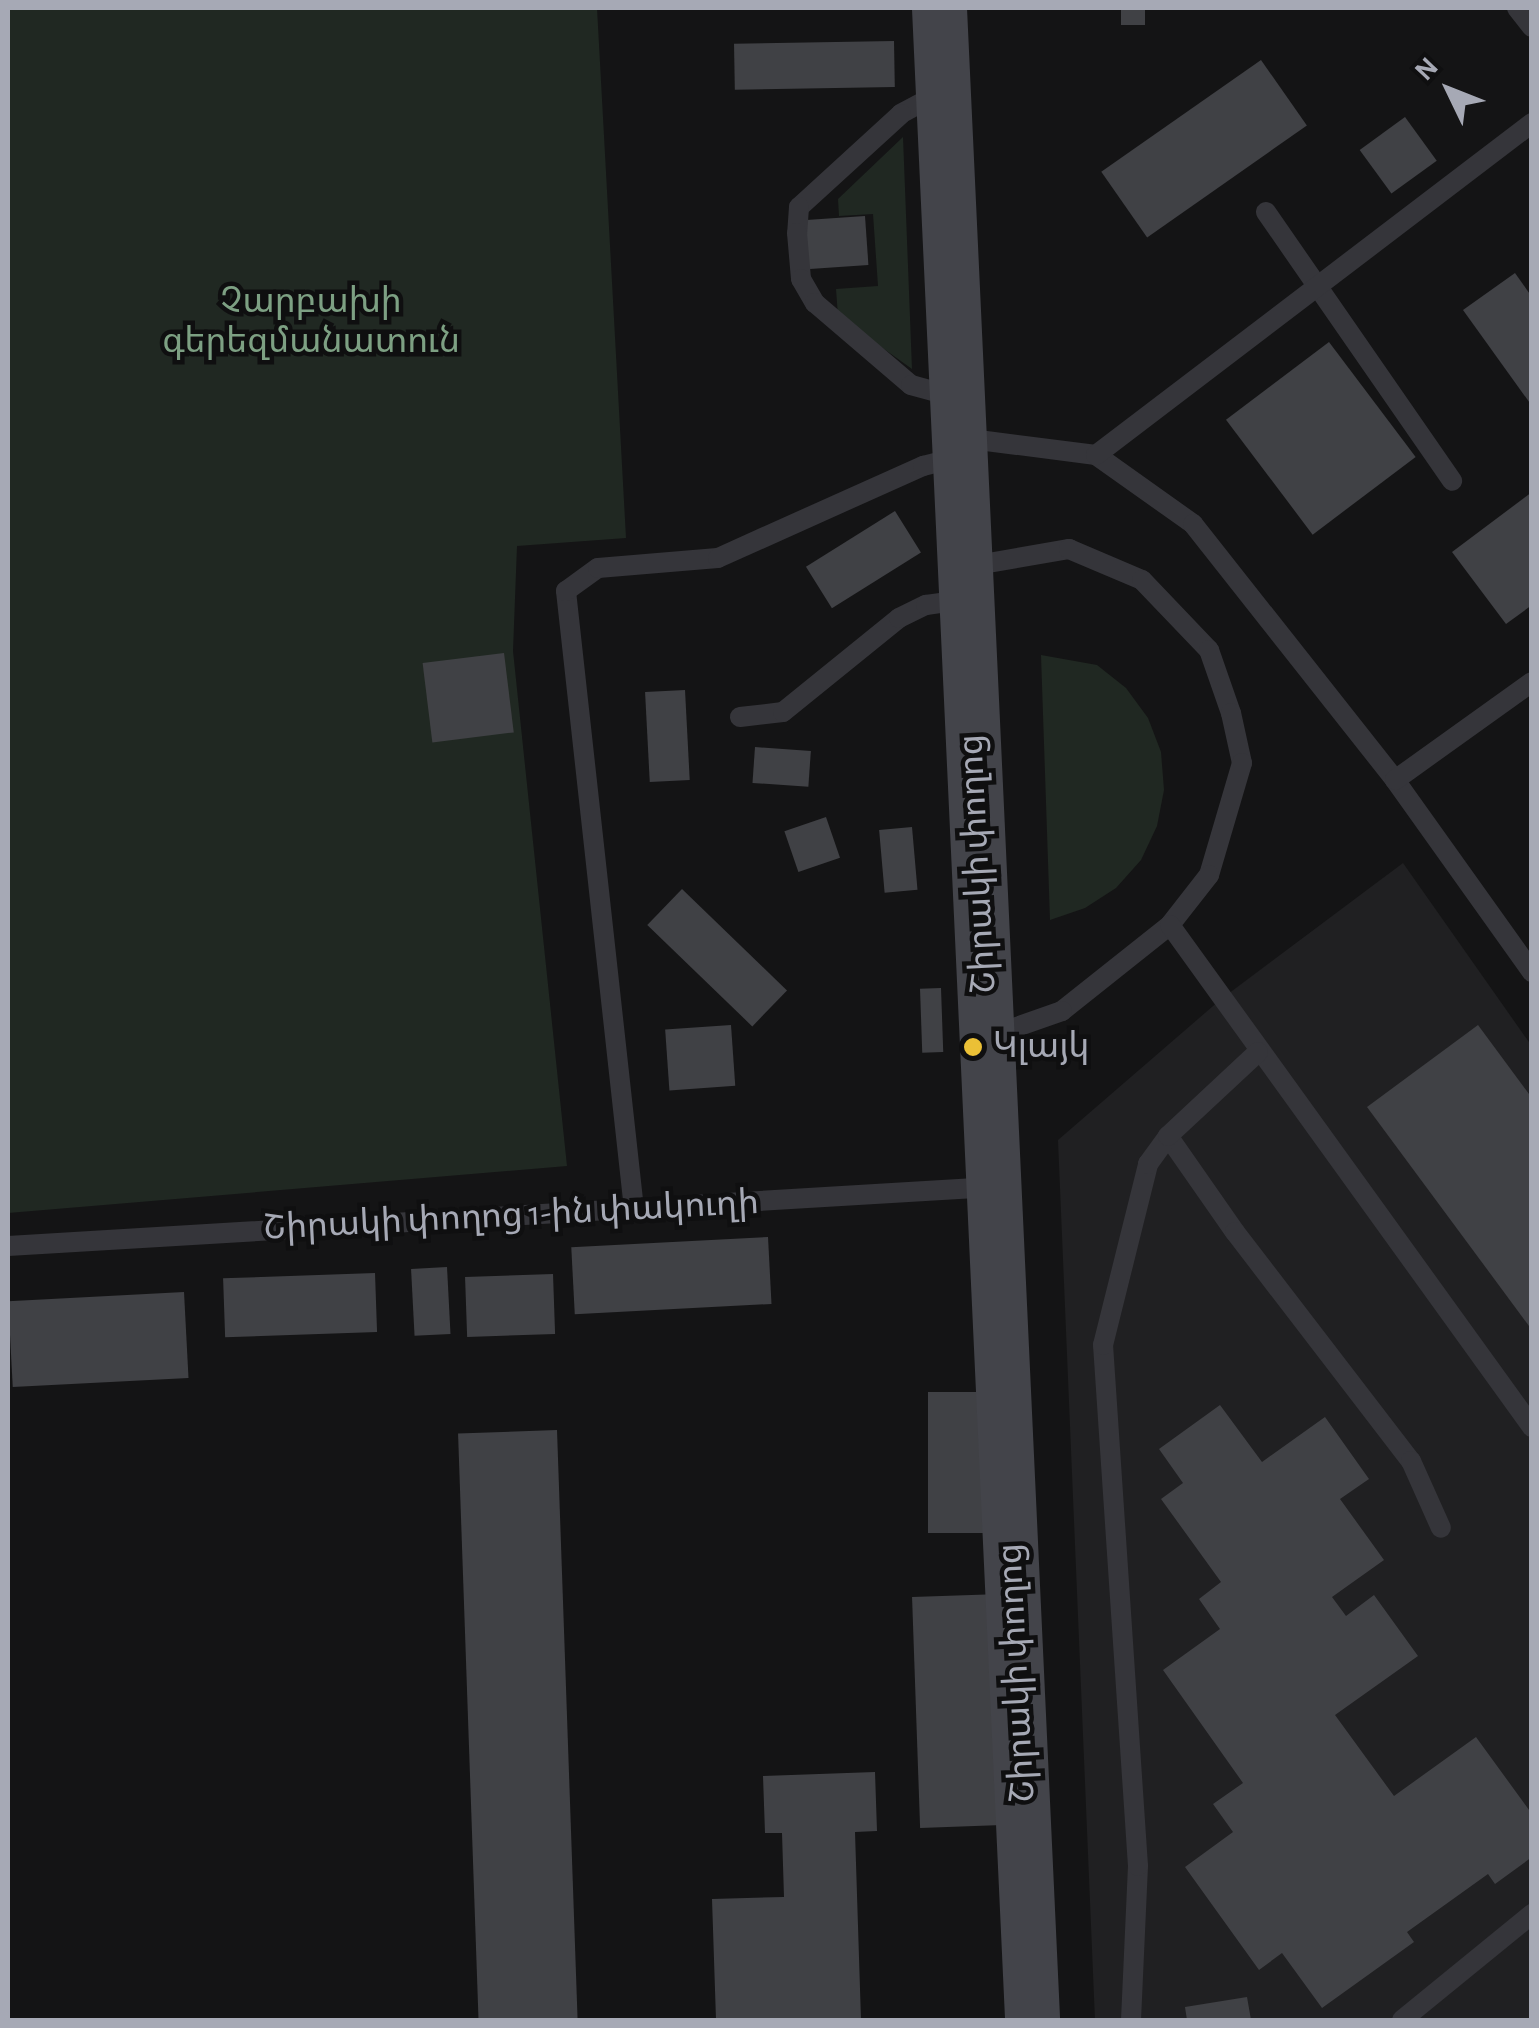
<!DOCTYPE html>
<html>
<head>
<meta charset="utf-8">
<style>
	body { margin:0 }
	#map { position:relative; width:1539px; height:2028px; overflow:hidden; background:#141415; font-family:"Alegreya Sans","Noto Sans Armenian",sans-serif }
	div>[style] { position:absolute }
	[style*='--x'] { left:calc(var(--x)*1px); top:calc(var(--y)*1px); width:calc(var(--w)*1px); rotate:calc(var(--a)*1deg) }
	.built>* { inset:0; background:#202022 }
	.green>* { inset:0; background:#202822 }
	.building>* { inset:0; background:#404145; transform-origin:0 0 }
	.service>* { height:20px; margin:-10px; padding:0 10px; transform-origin:10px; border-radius:10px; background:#35353a }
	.secondary>* { height:55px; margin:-27.5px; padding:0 27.5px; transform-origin:27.5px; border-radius:27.5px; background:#43444a }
	.dots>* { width:28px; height:28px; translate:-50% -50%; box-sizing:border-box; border:5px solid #0f0f10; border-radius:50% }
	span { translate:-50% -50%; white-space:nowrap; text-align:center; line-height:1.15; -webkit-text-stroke:9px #0f0f10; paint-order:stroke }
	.park-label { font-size:35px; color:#7da083 }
	.street-label { font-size:35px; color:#a6a9b5 }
	.poi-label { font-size:35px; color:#a6a9b5 }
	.left { translate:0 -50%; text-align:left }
	.frame { position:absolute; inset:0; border:10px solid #a6a9b5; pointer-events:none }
	.north { position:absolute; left:1399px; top:40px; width:100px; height:100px; -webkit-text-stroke:8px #0f0f10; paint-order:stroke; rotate:313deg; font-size:28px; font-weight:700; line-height:40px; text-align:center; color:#a6a9b5 }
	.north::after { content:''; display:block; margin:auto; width:35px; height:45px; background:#a6a9b5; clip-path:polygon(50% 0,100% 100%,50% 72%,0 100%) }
</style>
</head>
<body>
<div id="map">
	<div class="built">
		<div style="clip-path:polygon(1403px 863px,1531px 1045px,1531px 2020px,1095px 2020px,1058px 1140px,1220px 1000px)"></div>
	</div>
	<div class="green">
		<div style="clip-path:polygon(8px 8px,597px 8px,626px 538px,517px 546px,513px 651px,567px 1166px,8px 1213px)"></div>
		<div style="clip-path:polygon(903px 137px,912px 369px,838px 316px,836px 289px,878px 286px,873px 214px,839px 216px,838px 199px)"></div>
		<div style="clip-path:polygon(1041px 655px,1097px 665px,1126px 688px,1148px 718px,1161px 752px,1164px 790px,1157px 826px,1141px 860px,1116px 888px,1085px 908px,1050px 920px)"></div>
	</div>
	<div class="building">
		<div style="left:1121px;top:8px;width:24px;height:17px"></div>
		<div style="left:894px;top:41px;width:46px;height:160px;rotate:89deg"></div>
		<div style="left:1261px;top:60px;width:80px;height:195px;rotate:55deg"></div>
		<div style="left:1405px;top:117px;width:54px;height:56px;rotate:54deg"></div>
		<div style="left:865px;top:216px;width:49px;height:66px;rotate:86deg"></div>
		<div style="clip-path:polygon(1515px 273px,1532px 297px,1532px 406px,1463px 310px)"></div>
		<div style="left:1329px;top:342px;width:144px;height:129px;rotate:53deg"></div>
		<div style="clip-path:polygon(1532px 492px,1532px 605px,1506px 624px,1452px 552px)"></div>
		<div style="left:895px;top:511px;width:49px;height:105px;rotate:58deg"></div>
		<div style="left:504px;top:653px;width:80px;height:82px;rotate:83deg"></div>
		<div style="left:685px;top:690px;width:90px;height:40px;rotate:87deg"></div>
		<div style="left:755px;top:747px;width:56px;height:36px;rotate:4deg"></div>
		<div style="left:826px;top:817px;width:43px;height:44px;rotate:71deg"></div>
		<div style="left:912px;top:827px;width:63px;height:33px;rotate:85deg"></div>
		<div style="left:682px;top:889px;width:146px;height:50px;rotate:44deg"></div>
		<div style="left:941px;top:988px;width:64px;height:21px;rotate:88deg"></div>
		<div style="left:731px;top:1025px;width:61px;height:66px;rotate:86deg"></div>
		<div style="clip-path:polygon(1478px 1025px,1532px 1098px,1532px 1330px,1367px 1107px)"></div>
		<div style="left:768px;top:1237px;width:67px;height:197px;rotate:87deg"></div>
		<div style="left:447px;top:1267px;width:67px;height:36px;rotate:87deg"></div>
		<div style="left:375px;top:1273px;width:59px;height:152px;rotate:88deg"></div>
		<div style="left:553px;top:1274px;width:60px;height:88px;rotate:88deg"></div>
		<div style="left:184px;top:1292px;width:86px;height:176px;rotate:87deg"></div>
		<div style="left:928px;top:1392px;width:60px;height:141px"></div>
		<div style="clip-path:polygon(1220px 1405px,1262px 1462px,1325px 1417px,1369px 1479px,1340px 1499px,1384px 1560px,1332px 1597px,1346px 1616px,1374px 1595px,1418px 1656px,1335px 1715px,1394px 1796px,1476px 1737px,1532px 1814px,1532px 1857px,1495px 1884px,1488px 1874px,1407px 1932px,1414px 1942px,1322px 2008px,1282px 1953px,1259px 1970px,1185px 1867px,1233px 1832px,1213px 1804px,1243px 1783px,1163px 1670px,1220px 1629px,1199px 1599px,1221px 1582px,1161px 1499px,1183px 1483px,1159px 1449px)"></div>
		<div style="left:557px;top:1430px;width:590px;height:99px;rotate:88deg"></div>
		<div style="left:1001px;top:1594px;width:231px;height:89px;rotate:88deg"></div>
		<div style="clip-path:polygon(875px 1772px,877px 1831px,855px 1832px,861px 2020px,716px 2020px,712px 1899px,784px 1897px,782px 1833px,765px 1833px,763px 1776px)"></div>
		<div style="clip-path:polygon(1247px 1997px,1251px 2020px,1187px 2020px,1185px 2007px)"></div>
	</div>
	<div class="service">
		<div style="--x:1517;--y:8;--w:24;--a:52"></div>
		<div style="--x:936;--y:95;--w:40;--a:152"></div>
		<div style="--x:901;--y:114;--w:138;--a:137.6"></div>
		<div style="--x:799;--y:207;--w:26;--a:94"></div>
		<div style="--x:797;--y:233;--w:46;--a:85"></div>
		<div style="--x:801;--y:279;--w:28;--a:60"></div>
		<div style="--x:815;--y:303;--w:126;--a:40.5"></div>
		<div style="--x:911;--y:385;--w:46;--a:15.3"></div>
		<div style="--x:1266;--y:212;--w:327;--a:55.3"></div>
		<div style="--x:963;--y:438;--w:134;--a:7.3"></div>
		<div style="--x:1096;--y:455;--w:119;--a:35.4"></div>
		<div style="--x:1193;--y:524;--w:326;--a:51.7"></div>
		<div style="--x:1395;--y:780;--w:236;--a:54.5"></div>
		<div style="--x:1096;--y:455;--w:548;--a:-37.29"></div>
		<div style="--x:965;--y:567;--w:106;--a:-9.8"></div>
		<div style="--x:1069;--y:549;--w:79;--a:23"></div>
		<div style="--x:1142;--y:580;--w:97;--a:46.3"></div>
		<div style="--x:1209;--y:650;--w:67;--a:70.8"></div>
		<div style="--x:1231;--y:713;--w:51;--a:77.6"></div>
		<div style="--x:1242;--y:763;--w:117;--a:106.4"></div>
		<div style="--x:1209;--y:875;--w:63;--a:128"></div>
		<div style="--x:1170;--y:925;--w:138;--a:141.5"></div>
		<div style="--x:1062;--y:1011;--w:78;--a:160.6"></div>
		<div style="--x:740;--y:717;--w:43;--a:-6.6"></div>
		<div style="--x:783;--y:712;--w:149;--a:-39"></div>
		<div style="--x:899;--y:618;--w:30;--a:-26"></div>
		<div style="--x:926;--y:605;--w:37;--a:-8"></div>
		<div style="--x:1395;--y:780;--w:168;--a:-35.6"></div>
		<div style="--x:1170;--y:925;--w:619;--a:54.2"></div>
		<div style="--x:1168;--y:1136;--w:117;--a:55.1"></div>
		<div style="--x:1235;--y:1232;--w:289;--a:52.5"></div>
		<div style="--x:1411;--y:1461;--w:73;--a:65.9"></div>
		<div style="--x:634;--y:1209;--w:622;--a:-96.28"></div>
		<div style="--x:566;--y:591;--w:39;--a:-36"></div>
		<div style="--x:598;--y:568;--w:120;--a:-4.8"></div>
		<div style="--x:718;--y:558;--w:225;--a:-24.2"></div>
		<div style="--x:923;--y:466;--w:34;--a:-14"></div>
		<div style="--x:8;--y:1246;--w:986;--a:-3.43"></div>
		<div style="--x:1131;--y:2020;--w:154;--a:-87.4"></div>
		<div style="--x:1138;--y:1866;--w:522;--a:-93.84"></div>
		<div style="--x:1103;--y:1345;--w:187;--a:-76"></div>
		<div style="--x:1148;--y:1164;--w:34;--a:-54"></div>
		<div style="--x:1168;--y:1136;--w:123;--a:-43"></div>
		<div style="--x:1402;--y:2020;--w:168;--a:-39.2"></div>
	</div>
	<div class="secondary">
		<div style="--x:939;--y:8;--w:2014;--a:87.35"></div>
	</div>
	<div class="dots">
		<div style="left:973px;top:1047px;background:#ebc036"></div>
	</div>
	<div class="park-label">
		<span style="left:311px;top:322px">Չարբախի<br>գերեզմանատուն</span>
	</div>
	<div class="street-label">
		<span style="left:978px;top:864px;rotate:-93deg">Շիրակի փողոց</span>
		<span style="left:511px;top:1216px;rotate:-3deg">Շիրակի փողոց 1-ին փակուղի</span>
		<span style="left:1017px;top:1673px;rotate:-93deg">Շիրակի փողոց</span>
	</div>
	<div class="poi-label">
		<span class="left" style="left:993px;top:1047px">Կլայկ</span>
	</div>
	<div class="frame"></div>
	<div class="north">N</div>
</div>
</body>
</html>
